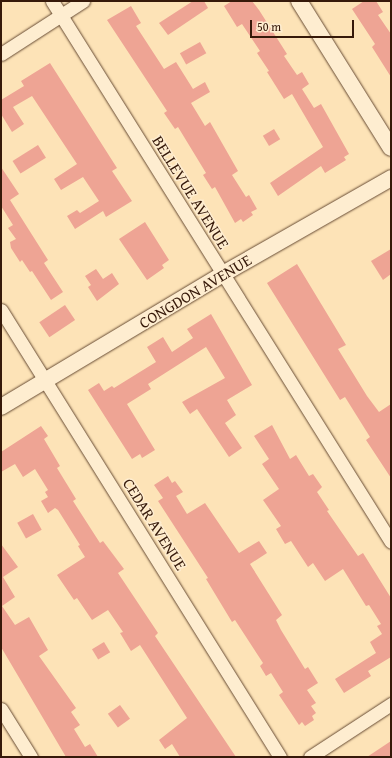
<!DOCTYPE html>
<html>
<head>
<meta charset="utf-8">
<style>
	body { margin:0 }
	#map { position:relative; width:392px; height:758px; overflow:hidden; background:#fde3b7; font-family:"Gentium Book Plus",serif }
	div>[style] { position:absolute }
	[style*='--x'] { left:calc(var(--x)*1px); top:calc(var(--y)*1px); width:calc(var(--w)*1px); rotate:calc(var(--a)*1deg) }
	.building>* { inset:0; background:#eea494; transform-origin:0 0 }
	.roads { filter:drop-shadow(0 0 1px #684c34) drop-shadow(0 0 1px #684c34) }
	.minor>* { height:13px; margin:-6.5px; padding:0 6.5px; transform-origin:6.5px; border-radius:6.5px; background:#feedd0 }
	.tertiary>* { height:16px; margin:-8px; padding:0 8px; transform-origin:8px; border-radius:8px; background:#feedd0 }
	span { translate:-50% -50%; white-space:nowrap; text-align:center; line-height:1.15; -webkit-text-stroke:3px #feedd0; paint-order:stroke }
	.street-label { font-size:16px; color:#361909 }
	.frame { position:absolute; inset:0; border:2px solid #361909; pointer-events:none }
	.scale { position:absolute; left:250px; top:20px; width:104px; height:18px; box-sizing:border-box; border:2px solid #361909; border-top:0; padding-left:5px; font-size:12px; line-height:14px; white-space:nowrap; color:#361909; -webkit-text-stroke:3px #feedd0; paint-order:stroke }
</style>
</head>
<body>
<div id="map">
	<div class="building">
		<div style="clip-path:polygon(193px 1px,204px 1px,208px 8px,168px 35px,159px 23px)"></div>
		<div style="clip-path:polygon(232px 1px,252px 1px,259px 10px,287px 54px,284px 56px,297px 75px,302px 72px,309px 84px,302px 89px,314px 108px,321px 104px,349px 154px,344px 157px,346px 160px,325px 173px,321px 166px,278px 196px,270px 183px,323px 147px,292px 94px,284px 99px,267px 72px,269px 71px,257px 53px,260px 51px,242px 24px,237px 27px,224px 6px)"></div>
		<div style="clip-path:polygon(364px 1px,376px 1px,383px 12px,378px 15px,391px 34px,391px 77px,372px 47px,375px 44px,352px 9px)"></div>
		<div style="clip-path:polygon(131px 6px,141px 23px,136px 26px,164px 69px,176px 62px,193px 89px,205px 82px,210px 92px,191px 103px,205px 126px,210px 122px,238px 171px,232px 175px,246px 197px,249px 195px,257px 209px,251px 212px,253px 215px,243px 222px,241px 219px,235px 223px,215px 187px,212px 189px,203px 175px,206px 173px,178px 127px,175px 129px,164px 113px,167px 111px,107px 20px)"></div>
		<div style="left:200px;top:42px;width:13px;height:23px;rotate:61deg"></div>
		<div style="clip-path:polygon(50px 63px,117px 168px,112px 171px,132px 201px,106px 217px,103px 211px,75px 229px,67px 216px,77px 210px,80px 213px,99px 201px,83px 177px,61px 190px,54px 179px,77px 164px,32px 96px,13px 107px,24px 124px,12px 132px,1px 114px,1px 100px,24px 86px,21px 81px)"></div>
		<div style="left:274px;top:129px;width:12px;height:13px;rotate:59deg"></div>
		<div style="left:38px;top:145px;width:15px;height:30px;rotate:58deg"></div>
		<div style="clip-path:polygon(1px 167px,19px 194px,10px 200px,48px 260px,44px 263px,63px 292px,51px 300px,32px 271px,30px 272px,22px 260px,20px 262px,11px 248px,10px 242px,16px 239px,8px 228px,13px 225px,1px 206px)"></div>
		<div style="clip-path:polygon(145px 222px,169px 260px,162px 265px,164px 268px,147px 280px,119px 239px)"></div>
		<div style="clip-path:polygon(391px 249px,391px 274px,383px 280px,371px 261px)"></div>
		<div style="clip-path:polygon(297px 264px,346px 345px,338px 349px,367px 396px,379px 412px,391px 404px,391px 478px,366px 440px,370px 437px,345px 397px,340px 400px,267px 283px)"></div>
		<div style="clip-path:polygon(96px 269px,103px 279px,112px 273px,119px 284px,97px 301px,88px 287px,91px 285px,85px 276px)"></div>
		<div style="left:65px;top:305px;width:18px;height:31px;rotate:56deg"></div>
		<div style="clip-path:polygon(211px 314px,252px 385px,227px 400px,236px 415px,225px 423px,242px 448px,229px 457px,197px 409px,190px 414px,182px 402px,225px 378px,206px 347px,148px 384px,151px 389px,127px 404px,155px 450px,142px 458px,140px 454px,132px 459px,88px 390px,99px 383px,104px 391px,112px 386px,114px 388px,156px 362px,147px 347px,163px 337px,172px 352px,193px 338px,187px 329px)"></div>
		<div style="clip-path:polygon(272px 425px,290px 459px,296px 455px,309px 476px,313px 474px,322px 487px,317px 492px,329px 510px,327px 511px,358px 556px,363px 553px,391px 598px,391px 657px,368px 671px,371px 676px,344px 693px,335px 679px,376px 653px,370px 642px,382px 634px,377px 626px,381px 624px,369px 605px,366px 606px,343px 569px,325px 581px,313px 563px,308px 567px,291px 541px,285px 544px,276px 529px,281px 526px,263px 500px,279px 489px,262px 464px,269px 459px,254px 436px)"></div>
		<div style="clip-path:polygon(41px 426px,48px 436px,44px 439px,60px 466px,57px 468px,76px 499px,73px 501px,100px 543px,103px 541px,124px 569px,118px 573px,158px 633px,155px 636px,236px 757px,180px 757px,172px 744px,165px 749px,159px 740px,187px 718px,140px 645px,131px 651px,120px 633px,123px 632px,108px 610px,92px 620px,77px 598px,74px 600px,57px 575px,85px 557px,78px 546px,80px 545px,58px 510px,55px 508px,48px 513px,41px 501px,48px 497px,45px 492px,48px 490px,35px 469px,23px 477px,15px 464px,1px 472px,1px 452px)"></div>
		<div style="clip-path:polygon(168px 476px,172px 483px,175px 481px,183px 492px,176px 496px,187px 514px,205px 503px,239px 553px,259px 541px,267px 553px,250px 564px,282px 615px,276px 620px,281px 630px,305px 669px,308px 667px,318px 683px,307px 690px,316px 703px,311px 706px,316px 713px,312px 716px,314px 720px,305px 726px,302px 722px,299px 725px,279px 695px,283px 692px,271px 673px,266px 676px,260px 666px,263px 663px,235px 620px,232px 622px,206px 579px,208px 578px,158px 501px,163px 498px,154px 485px)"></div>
		<div style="left:33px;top:514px;width:18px;height:18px;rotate:61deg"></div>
		<div style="clip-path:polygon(1px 544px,18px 567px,3px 577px,15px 597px,2px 606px,15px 625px,29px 617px,48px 650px,39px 656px,76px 708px,71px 712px,80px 725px,74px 729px,85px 747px,90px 744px,98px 757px,66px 757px,1px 647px)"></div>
		<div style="left:104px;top:642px;width:12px;height:14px;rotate:59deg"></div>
		<div style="left:120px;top:705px;width:17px;height:15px;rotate:54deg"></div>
		<div style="clip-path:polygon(391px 741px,391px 757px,367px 757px)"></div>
	</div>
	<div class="roads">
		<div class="minor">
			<div style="--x:52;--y:1;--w:638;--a:57.93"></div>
			<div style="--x:1;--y:54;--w:98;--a:-32.9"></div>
			<div style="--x:1;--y:310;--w:527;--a:58.03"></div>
			<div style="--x:1;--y:709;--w:57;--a:58"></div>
			<div style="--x:310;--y:757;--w:97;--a:-33.2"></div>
		</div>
		<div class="tertiary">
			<div style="--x:299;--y:1;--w:173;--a:58"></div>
			<div style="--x:1;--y:407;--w:259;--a:-30.9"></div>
			<div style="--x:223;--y:274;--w:193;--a:-29.7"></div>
		</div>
	</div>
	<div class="street-label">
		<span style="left:191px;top:192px;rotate:58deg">BELLEVUE AVENUE</span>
		<span style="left:195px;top:291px;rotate:-31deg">CONGDON AVENUE</span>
		<span style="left:155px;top:524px;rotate:58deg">CEDAR AVENUE</span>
	</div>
	<div class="frame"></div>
	<div class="scale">50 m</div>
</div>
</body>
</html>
